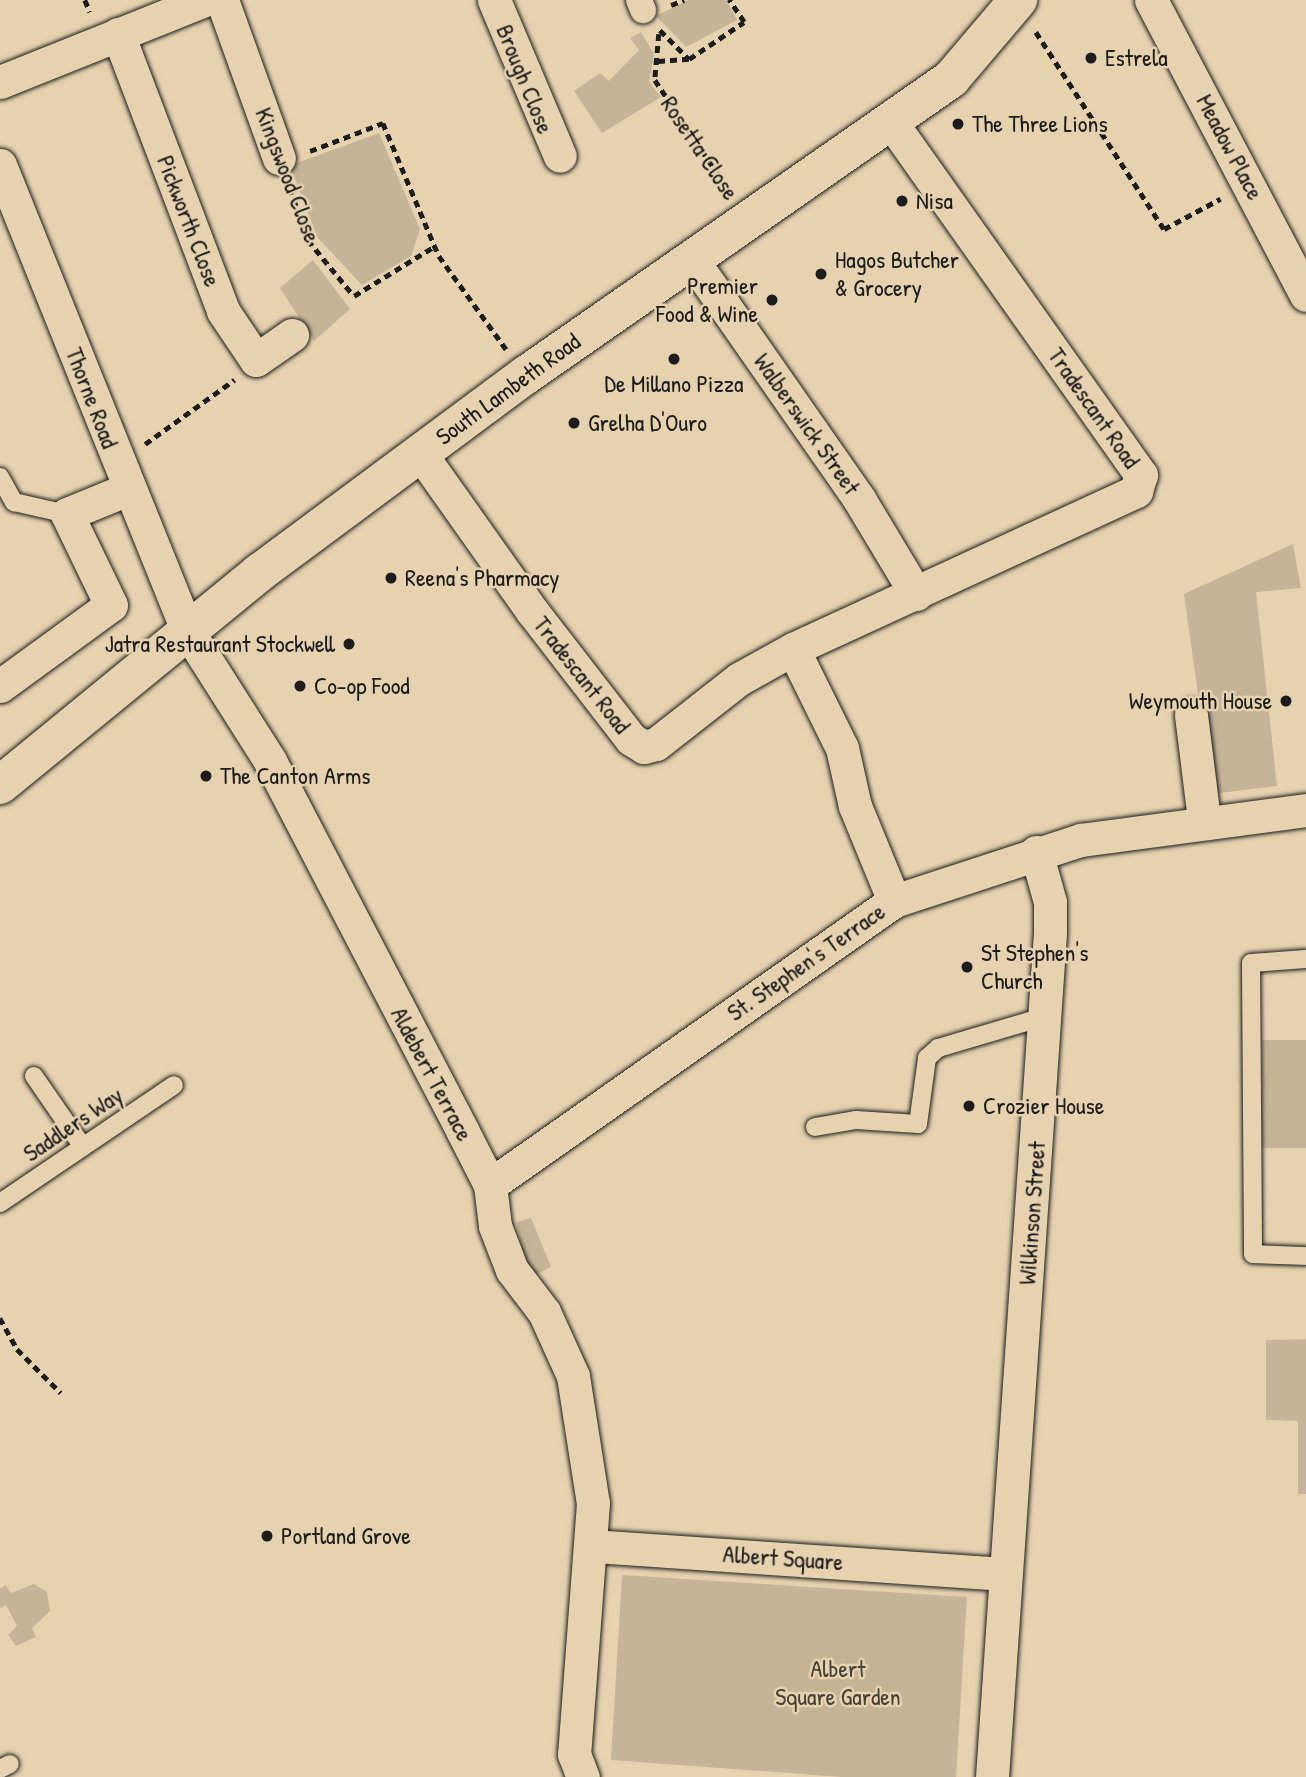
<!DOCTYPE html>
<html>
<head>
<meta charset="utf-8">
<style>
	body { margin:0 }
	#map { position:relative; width:1306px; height:1777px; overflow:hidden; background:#e7d2b0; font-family:"Patrick Hand",sans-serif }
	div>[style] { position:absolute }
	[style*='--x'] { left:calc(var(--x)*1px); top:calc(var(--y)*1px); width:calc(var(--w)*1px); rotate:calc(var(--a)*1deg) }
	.green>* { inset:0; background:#c6b498; transform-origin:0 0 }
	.path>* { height:4.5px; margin-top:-2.25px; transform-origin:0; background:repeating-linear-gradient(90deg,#1c1c1c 0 7px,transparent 0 12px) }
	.roads { filter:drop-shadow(0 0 2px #1c1c1c) drop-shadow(0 0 2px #1c1c1c) }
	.service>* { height:18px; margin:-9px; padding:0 9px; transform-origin:9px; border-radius:9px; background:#e7d2b0 }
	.pedestrian>* { height:26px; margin:-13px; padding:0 13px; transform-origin:13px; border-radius:13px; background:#e7d2b0 }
	.minor>* { height:33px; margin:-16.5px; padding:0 16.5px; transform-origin:16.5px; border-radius:16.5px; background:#e7d2b0 }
	.trunk>* { height:38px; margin:-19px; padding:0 19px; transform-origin:19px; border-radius:19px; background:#e7d2b0 }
	.dots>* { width:19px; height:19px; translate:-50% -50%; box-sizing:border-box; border:4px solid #e7d2b0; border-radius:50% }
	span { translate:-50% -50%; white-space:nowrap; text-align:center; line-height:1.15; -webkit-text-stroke:5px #e7d2b0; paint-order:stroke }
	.poi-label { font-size:24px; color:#1c1c1c }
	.left { translate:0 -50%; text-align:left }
	.right { translate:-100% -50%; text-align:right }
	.street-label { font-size:24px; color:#1c1c1c }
	.park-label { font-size:24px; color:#46423b }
</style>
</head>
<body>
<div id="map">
	<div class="green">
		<div style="clip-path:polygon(688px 0,726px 0,737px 20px,686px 47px,656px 16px)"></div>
		<div style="clip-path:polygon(641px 32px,654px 54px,649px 82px,661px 97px,602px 133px,574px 91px,600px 73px,609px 81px,639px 50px,630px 38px)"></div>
		<div style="clip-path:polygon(379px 133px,420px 229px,411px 256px,362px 285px,317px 237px,292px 171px,297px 163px)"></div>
		<div style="clip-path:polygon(313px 260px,350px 309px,314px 341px,280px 288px)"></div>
		<div style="clip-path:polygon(1293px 544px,1301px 588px,1256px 592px,1277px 786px,1212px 794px,1184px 594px)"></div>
		<div style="left:1306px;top:1040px;width:108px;height:44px;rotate:90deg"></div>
		<div style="clip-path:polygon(531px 1218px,551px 1267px,529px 1278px,516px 1222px)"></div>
		<div style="clip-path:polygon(1306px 1339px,1306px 1494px,1298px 1494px,1298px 1421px,1266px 1420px,1266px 1340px)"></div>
		<div style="clip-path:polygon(622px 1575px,967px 1597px,956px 1777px,842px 1777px,611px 1760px)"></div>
		<div style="clip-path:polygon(34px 1584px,47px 1592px,50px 1611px,32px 1628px,36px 1637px,16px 1646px,8px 1635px,17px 1626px,6px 1605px,0 1608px,0 1588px,6px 1585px,11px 1593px)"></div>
	</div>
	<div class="path">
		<div style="--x:85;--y:0;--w:13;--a:67"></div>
		<div style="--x:671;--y:5;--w:14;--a:-21"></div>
		<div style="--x:660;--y:30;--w:41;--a:45"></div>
		<div style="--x:1036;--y:32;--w:235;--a:57"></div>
		<div style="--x:1164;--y:229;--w:64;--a:-28.2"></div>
		<div style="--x:659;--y:34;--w:46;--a:95"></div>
		<div style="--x:655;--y:80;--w:133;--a:56.3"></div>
		<div style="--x:658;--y:61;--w:31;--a:-4"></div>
		<div style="--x:689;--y:59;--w:66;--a:-33.9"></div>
		<div style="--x:744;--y:22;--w:27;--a:-124"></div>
		<div style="--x:310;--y:151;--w:78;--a:-21"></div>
		<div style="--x:383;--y:123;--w:144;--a:67.2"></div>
		<div style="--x:439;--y:256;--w:115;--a:54.2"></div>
		<div style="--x:290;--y:188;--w:55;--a:70.9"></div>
		<div style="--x:308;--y:240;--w:72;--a:50.6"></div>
		<div style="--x:354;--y:296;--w:95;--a:-31.7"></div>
		<div style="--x:145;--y:444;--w:110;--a:-35.7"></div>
		<div style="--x:0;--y:1318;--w:35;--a:61"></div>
		<div style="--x:17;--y:1349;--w:62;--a:45"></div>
	</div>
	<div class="roads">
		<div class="service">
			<div style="--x:0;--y:477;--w:29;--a:61"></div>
			<div style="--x:14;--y:502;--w:54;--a:12.8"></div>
			<div style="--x:1306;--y:959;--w:55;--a:175.8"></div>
			<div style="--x:1251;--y:963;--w:291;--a:89.6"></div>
			<div style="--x:1253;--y:1254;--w:53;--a:2.2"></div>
			<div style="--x:34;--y:1076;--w:86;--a:55.4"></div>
			<div style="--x:815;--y:1127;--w:42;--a:-9.7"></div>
			<div style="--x:856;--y:1120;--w:62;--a:3.7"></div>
			<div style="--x:918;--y:1124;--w:67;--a:-82.2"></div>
			<div style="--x:927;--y:1058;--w:15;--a:-42"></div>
			<div style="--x:938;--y:1048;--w:109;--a:-16.4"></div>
			<div style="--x:0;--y:1203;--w:210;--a:-34.1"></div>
			<div style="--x:0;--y:1769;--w:11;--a:-27"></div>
		</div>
		<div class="pedestrian">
			<div style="--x:639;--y:0;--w:11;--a:68"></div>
		</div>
		<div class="minor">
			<div style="--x:222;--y:0;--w:168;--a:70.2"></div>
			<div style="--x:494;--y:0;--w:169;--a:67.1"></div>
			<div style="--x:1151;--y:0;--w:333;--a:62.3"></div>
			<div style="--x:118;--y:34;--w:296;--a:69.2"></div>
			<div style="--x:223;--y:311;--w:59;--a:56"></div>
			<div style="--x:256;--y:360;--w:44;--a:-34.8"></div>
			<div style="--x:0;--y:82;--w:221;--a:-21.8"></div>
			<div style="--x:0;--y:165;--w:501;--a:68.09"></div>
			<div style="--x:187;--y:630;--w:155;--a:57.6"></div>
			<div style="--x:270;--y:761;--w:416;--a:62.5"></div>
			<div style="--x:462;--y:1130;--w:62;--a:63"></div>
			<div style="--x:490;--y:1185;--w:41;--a:83"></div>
			<div style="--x:495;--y:1226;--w:47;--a:68.9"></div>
			<div style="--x:512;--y:1270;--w:53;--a:52.7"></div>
			<div style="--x:544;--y:1312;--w:70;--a:65.6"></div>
			<div style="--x:573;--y:1376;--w:129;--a:81.1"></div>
			<div style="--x:593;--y:1503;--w:252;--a:94.3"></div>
			<div style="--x:574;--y:1754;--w:25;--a:69"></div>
			<div style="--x:691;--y:258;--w:294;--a:55.1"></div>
			<div style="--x:859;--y:499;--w:111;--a:59"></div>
			<div style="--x:420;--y:453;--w:194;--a:54.7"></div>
			<div style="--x:532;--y:611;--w:162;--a:52.3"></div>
			<div style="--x:631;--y:739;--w:15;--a:32"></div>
			<div style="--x:644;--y:747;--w:12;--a:-14"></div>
			<div style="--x:656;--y:744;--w:105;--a:-38.1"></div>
			<div style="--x:739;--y:679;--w:62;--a:-29.1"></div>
			<div style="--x:793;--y:649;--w:378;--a:-24.7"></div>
			<div style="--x:1136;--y:491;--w:17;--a:-73"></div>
			<div style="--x:1141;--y:475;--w:435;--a:-125.3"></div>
			<div style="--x:793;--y:649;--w:110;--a:63.7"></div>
			<div style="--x:842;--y:748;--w:59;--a:77.4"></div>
			<div style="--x:855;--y:806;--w:103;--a:67.7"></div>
			<div style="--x:0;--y:686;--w:137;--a:-36.1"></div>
			<div style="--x:111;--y:605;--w:101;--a:-115.8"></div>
			<div style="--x:67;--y:514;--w:66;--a:-22.3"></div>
			<div style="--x:1191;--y:715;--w:105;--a:82.9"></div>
			<div style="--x:490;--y:1185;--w:494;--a:-35.1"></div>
			<div style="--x:894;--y:901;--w:197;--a:-18.1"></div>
			<div style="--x:1081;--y:840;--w:227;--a:-7.6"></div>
			<div style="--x:593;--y:1546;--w:411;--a:3.9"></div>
			<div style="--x:992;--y:1777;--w:846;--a:-86.07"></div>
			<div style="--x:1050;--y:933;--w:31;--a:-90"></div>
			<div style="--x:1050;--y:902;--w:52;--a:-105.6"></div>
		</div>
		<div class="trunk">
			<div style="--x:0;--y:785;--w:335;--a:-39.3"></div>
			<div style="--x:259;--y:573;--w:332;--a:-36.6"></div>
			<div style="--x:526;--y:375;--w:518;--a:-34.86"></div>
			<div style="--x:951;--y:79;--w:104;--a:-49.7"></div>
		</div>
	</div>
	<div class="dots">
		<div style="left:1091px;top:58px;background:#1c1c1c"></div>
		<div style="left:958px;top:124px;background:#1c1c1c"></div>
		<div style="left:902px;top:201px;background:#1c1c1c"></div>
		<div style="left:821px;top:274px;background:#1c1c1c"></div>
		<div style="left:772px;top:300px;background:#1c1c1c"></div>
		<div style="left:674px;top:359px;background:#1c1c1c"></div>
		<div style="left:574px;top:423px;background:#1c1c1c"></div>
		<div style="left:391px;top:578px;background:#1c1c1c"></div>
		<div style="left:349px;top:644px;background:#1c1c1c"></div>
		<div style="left:300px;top:686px;background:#1c1c1c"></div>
		<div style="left:1286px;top:701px;background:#1c1c1c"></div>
		<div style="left:206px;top:776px;background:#1c1c1c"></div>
		<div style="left:967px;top:967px;background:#1c1c1c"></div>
		<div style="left:969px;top:1106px;background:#1c1c1c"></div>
		<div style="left:267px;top:1536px;background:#1c1c1c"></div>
	</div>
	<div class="poi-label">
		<span class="left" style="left:1105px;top:58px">Estrela</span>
		<span class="left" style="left:972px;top:124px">The Three Lions</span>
		<span class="left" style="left:916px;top:201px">Nisa</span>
		<span class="left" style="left:835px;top:274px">Hagos Butcher<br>&amp; Grocery</span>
		<span class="right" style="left:758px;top:300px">Premier<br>Food &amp; Wine</span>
		<span style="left:674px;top:384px">De Millano Pizza</span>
		<span class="left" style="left:588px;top:423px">Grelha D'Ouro</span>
		<span class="left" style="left:405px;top:578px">Reena's Pharmacy</span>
		<span class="right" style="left:335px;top:644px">Jatra Restaurant Stockwell</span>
		<span class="left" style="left:314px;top:686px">Co-op Food</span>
		<span class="right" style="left:1272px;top:701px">Weymouth House</span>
		<span class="left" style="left:220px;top:776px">The Canton Arms</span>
		<span class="left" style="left:981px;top:967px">St Stephen's<br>Church</span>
		<span class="left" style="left:983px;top:1106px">Crozier House</span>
		<span class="left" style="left:281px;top:1536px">Portland Grove</span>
	</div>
	<div class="street-label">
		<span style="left:525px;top:79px;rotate:68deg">Brough Close</span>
		<span style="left:1230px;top:147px;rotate:62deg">Meadow Place</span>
		<span style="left:700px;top:148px;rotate:56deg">Rosetta Close</span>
		<span style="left:288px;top:175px;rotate:69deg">Kingswood Close</span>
		<span style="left:189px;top:221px;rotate:69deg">Pickworth Close</span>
		<span style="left:508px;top:389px;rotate:-36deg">South Lambeth Road</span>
		<span style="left:92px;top:398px;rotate:69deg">Thorne Road</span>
		<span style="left:1094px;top:408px;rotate:55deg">Tradescant Road</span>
		<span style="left:807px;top:424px;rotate:55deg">Walberswick Street</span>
		<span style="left:582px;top:675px;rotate:52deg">Tradescant Road</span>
		<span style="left:806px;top:962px;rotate:-35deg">St. Stephen's Terrace</span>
		<span style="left:432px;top:1074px;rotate:62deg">Aldebert Terrace</span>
		<span style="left:73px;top:1124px;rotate:-34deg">Saddlers Way</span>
		<span style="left:1032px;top:1213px;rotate:-86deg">Wilkinson Street</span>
		<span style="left:783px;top:1558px;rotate:4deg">Albert Square</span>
	</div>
	<div class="park-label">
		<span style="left:838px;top:1683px">Albert<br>Square Garden</span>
	</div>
</div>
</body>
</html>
